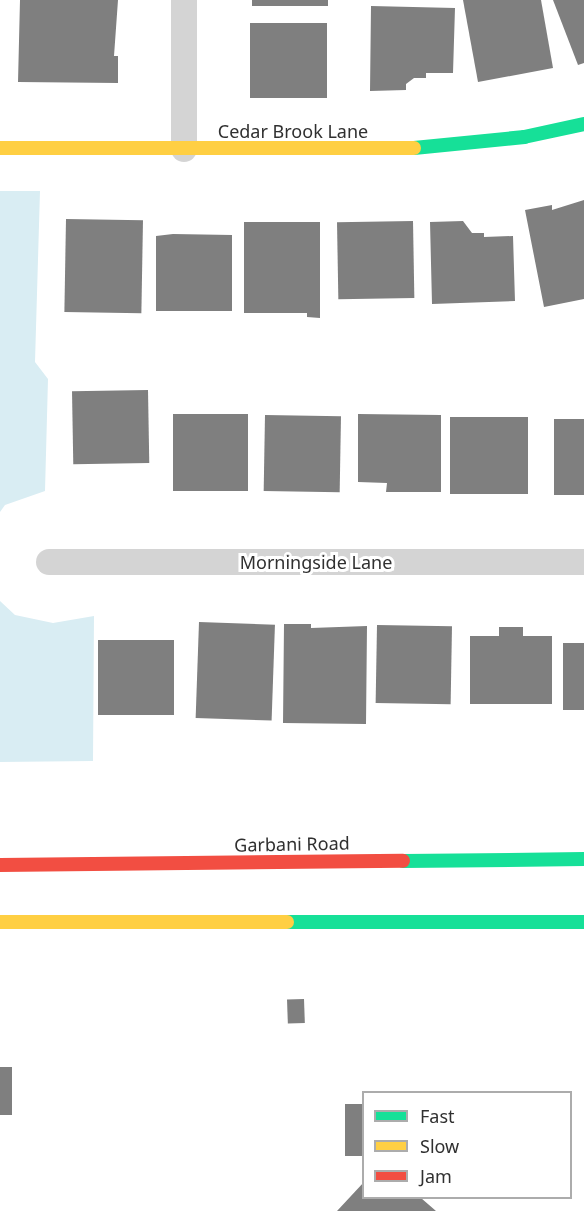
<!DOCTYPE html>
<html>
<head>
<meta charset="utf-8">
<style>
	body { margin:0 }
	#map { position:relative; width:584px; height:1211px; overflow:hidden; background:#fff; font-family:"Noto Sans",sans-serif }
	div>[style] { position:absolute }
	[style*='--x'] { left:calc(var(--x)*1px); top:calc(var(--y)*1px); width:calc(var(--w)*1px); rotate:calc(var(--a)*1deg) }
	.water>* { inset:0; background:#d9edf3 }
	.building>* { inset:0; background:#7f7f7f; transform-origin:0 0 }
	.street>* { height:26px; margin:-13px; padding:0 13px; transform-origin:13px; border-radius:13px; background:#d4d4d4 }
	.fast>* { height:14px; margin:-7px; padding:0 7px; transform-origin:7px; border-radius:7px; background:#16e098 }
	.slow>* { height:14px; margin:-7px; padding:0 7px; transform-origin:7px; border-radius:7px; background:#ffcf43 }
	.jam>* { height:14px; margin:-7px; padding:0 7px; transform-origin:7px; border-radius:7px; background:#f24e42 }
	span { translate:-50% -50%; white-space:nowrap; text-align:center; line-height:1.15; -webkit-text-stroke:6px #fff; paint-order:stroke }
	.street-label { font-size:18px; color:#303030 }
	.legend { position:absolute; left:362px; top:1091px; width:210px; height:108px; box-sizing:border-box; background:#fff; border:2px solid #acacac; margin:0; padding:8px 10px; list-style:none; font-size:18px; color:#303030 }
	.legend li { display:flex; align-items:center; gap:12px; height:30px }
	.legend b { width:30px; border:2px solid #acacac }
</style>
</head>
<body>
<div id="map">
	<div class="water">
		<div style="clip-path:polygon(0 191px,40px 191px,35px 362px,48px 379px,45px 491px,5px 505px,0 512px)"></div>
		<div style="clip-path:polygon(0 601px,15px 615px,53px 623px,94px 616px,93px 761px,0 762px)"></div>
	</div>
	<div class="building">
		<div style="clip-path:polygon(20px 0,118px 0,114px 56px,118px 56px,118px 83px,18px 82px)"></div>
		<div style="left:252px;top:0;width:76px;height:6px"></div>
		<div style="clip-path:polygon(463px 0,541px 0,553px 68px,478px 82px)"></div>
		<div style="clip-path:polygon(553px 0,584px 0,584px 63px,578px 65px)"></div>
		<div style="clip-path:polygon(371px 6px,455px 8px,453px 73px,426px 73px,426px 78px,414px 78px,406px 84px,406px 90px,370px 91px)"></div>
		<div style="left:250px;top:23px;width:77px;height:75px"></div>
		<div style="clip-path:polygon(584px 200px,584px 299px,544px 307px,525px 210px,552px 205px,552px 210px)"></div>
		<div style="left:66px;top:219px;width:77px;height:93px;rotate:1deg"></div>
		<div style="left:413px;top:221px;width:77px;height:76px;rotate:89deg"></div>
		<div style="clip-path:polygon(463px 221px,472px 233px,484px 233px,484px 237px,513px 236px,515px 301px,432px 304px,430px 222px)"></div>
		<div style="clip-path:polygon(244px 222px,320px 222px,320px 318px,307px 317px,307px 313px,244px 313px)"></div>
		<div style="clip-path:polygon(173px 234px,232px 235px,232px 311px,156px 311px,156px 236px)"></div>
		<div style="left:148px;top:390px;width:73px;height:76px;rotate:89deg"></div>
		<div style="left:173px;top:414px;width:75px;height:77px"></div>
		<div style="clip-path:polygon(358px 414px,441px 415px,441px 492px,386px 492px,387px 483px,358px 482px)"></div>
		<div style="left:265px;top:415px;width:76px;height:76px;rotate:1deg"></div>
		<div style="left:450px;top:417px;width:78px;height:77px"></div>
		<div style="left:554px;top:419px;width:30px;height:76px"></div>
		<div style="left:199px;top:622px;width:76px;height:96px;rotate:2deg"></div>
		<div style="clip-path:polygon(284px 624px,311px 624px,311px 628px,367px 626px,366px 724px,283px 723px)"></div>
		<div style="left:377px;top:625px;width:75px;height:78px;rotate:1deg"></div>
		<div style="clip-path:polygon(499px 627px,523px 627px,523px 636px,552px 636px,552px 704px,470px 704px,470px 636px,499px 636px)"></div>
		<div style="left:98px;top:640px;width:76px;height:75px"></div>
		<div style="left:563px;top:643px;width:21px;height:67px"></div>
		<div style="left:304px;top:999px;width:24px;height:17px;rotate:88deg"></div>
		<div style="left:0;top:1067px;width:12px;height:48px"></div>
		<div style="left:345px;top:1104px;width:19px;height:52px"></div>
		<div style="clip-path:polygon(364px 1182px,364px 1198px,421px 1198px,436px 1211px,337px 1211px)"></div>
	</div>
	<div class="street">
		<div style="--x:184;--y:0;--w:149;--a:90"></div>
		<div style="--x:49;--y:562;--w:535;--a:0"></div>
	</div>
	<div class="fast">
		<div style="--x:414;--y:148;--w:111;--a:-5.7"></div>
		<div style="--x:524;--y:137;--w:61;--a:-12.2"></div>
		<div style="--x:403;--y:861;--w:181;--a:-0.6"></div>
		<div style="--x:287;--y:922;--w:297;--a:0"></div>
	</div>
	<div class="slow">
		<div style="--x:0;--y:148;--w:414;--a:0"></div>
		<div style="--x:0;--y:922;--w:287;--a:0"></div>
	</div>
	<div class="jam">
		<div style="--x:0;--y:865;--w:403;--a:-0.6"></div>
	</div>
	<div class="street-label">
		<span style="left:293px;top:131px">Cedar Brook Lane</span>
		<span style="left:316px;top:562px">Morningside Lane</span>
		<span style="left:292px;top:844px;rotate:-1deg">Garbani Road</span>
	</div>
	<ul class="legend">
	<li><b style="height:8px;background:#16e098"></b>Fast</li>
	<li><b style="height:8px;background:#ffcf43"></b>Slow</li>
	<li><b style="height:8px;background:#f24e42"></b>Jam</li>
	</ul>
</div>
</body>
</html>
